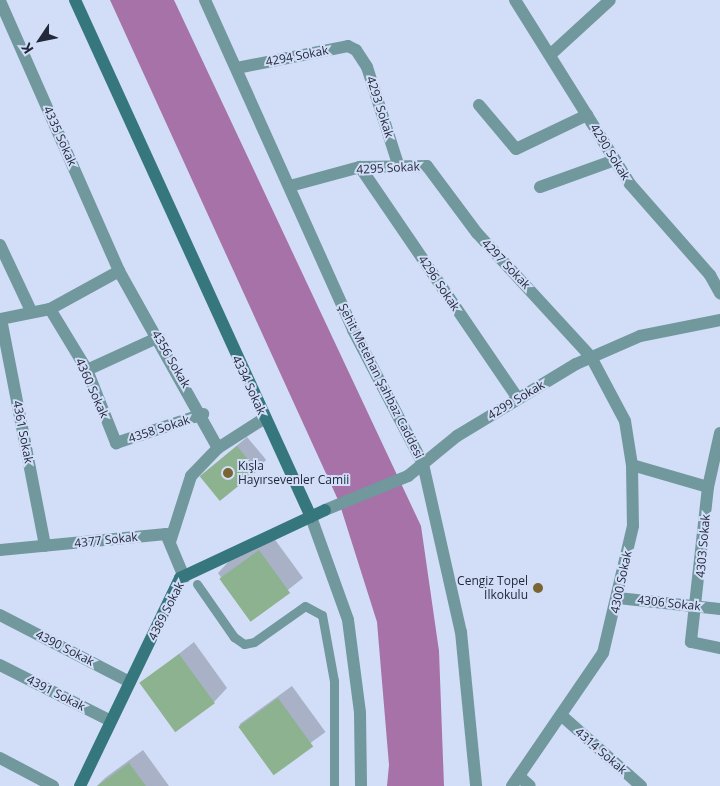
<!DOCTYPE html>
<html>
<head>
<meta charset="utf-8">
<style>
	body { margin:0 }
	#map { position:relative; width:720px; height:786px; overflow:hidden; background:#d2def8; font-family:"Open Sans",sans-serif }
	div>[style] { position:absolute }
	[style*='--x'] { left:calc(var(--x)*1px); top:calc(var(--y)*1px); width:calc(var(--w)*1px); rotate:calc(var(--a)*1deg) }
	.water>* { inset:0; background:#a672a7 }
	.shadow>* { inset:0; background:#0003; transform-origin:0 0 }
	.building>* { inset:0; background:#8db28f; transform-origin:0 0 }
	.lane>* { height:9px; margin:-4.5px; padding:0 4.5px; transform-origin:4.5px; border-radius:4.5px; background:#71989d }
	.street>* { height:12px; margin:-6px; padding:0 6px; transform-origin:6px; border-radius:6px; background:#71989d }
	.secondary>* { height:12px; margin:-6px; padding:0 6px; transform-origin:6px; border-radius:6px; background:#36767d }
	.dots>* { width:14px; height:14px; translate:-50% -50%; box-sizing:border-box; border:2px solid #d2def8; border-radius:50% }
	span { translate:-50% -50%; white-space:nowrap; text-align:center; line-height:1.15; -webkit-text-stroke:4px #d2def8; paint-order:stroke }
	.street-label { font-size:12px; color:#22293a }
	.poi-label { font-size:12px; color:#22293a }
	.left { translate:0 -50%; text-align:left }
	.right { translate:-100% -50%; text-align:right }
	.north { position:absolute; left:15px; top:15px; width:50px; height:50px; -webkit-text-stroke:4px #d2def8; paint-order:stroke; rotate:236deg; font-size:14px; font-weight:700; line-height:20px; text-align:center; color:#22293a }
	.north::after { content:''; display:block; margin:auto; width:18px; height:22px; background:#22293a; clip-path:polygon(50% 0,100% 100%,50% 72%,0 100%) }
</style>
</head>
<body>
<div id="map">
	<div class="water">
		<div style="clip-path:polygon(110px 0,174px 0,421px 526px,439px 651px,444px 786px,387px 786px,389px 765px,377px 622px,339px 502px)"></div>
	</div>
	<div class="shadow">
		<div style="left:247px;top:437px;width:30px;height:61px;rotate:50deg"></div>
		<div style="clip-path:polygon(273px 537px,303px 578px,251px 619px,218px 573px,231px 559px)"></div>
		<div style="clip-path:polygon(194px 642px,227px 688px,214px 702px,142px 683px)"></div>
		<div style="left:292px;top:686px;width:57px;height:65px;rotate:54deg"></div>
		<div style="clip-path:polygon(143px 750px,169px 786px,97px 786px,105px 778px)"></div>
	</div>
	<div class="building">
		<div style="left:237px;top:446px;width:32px;height:48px;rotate:51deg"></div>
		<div style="left:259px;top:550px;width:53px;height:49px;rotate:54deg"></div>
		<div style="left:179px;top:654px;width:61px;height:49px;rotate:54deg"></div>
		<div style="left:278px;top:698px;width:60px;height:49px;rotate:54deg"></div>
		<div style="clip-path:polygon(129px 763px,146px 786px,97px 786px)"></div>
	</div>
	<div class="lane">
		<div style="--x:197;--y:584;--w:65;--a:55.1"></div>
		<div style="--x:234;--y:637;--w:12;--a:35"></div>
		<div style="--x:244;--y:644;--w:10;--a:-11"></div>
		<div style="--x:254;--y:642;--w:62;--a:-35.2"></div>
		<div style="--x:305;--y:606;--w:19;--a:28"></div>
		<div style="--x:322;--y:615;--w:67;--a:79.7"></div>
		<div style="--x:334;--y:681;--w:105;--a:90"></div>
	</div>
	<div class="street">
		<div style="--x:205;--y:0;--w:362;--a:65.8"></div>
		<div style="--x:353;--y:330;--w:151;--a:62.4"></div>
		<div style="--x:423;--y:464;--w:172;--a:77.3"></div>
		<div style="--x:461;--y:632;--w:155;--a:84.4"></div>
		<div style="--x:515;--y:0;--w:217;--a:58"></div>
		<div style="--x:630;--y:184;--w:121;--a:48.7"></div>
		<div style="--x:710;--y:275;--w:21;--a:61"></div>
		<div style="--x:0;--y:1;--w:295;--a:66.2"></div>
		<div style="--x:119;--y:271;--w:203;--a:60.8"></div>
		<div style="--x:550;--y:55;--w:81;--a:-42.5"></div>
		<div style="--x:237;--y:68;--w:113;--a:-11.2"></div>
		<div style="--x:348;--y:46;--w:9;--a:27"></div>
		<div style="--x:356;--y:50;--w:20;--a:57"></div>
		<div style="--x:367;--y:67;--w:105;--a:72.3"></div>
		<div style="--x:479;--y:105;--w:57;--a:49.9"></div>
		<div style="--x:516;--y:149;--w:79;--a:-25.6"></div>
		<div style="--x:360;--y:167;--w:281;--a:55.7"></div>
		<div style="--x:290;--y:186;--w:73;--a:-15.2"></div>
		<div style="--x:360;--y:167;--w:67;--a:-0.9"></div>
		<div style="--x:427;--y:166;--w:84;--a:53.3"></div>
		<div style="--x:477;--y:233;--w:168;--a:47.4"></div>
		<div style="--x:591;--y:357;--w:72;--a:62"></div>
		<div style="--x:625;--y:421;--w:45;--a:81"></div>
		<div style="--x:632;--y:465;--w:61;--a:89.1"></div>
		<div style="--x:633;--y:526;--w:130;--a:103.3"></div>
		<div style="--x:603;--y:653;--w:161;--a:124.4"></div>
		<div style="--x:540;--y:187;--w:80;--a:-19.8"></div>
		<div style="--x:0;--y:245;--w:73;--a:64.8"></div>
		<div style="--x:50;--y:309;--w:71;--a:58.8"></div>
		<div style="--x:87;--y:370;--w:79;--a:68.3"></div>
		<div style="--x:116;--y:443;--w:92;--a:-18.4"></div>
		<div style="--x:0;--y:319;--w:51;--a:-11.3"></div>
		<div style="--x:50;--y:309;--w:79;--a:-28.8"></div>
		<div style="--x:1;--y:319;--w:231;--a:79"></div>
		<div style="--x:87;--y:370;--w:79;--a:-24.6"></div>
		<div style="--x:720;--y:433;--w:55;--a:102.5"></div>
		<div style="--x:708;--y:487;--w:156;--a:96.3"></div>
		<div style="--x:691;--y:642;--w:30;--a:12"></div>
		<div style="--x:632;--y:465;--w:79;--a:16.1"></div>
		<div style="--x:325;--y:510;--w:90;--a:-22.3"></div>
		<div style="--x:408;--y:476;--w:63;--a:-39.2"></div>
		<div style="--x:457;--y:436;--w:139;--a:-31.2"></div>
		<div style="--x:576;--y:364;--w:70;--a:-23.6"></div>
		<div style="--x:640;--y:336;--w:82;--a:-11.3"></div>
		<div style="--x:311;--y:517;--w:109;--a:70.2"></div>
		<div style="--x:348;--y:620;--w:94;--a:82.6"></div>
		<div style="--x:360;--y:713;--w:73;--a:89.2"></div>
		<div style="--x:170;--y:542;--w:69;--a:-72.3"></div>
		<div style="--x:191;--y:476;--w:39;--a:-46"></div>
		<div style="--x:218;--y:448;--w:56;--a:-32.6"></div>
		<div style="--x:0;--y:550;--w:167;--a:-5.5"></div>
		<div style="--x:166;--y:534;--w:47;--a:67.3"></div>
		<div style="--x:618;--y:598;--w:103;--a:6.2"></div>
		<div style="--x:0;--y:615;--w:146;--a:27.3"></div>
		<div style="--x:0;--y:665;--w:124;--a:26.8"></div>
		<div style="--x:561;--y:715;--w:107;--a:41.6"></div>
		<div style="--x:0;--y:758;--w:60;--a:27.8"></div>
		<div style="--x:520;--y:777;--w:13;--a:42"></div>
	</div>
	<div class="secondary">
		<div style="--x:75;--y:0;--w:568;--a:65.46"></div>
		<div style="--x:80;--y:786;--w:231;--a:-64.3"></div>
		<div style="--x:180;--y:578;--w:160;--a:-25.1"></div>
	</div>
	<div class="dots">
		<div style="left:228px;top:473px;background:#7a6434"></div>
		<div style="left:538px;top:588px;background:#7a6434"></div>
	</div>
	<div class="street-label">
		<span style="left:297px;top:56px;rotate:-11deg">4294 Sokak</span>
		<span style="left:380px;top:107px;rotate:72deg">4293 Sokak</span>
		<span style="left:60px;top:136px;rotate:66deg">4335 Sokak</span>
		<span style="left:610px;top:152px;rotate:58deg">4290 Sokak</span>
		<span style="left:388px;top:168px;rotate:-3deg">4295 Sokak</span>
		<span style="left:506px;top:264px;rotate:46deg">4297 Sokak</span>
		<span style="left:439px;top:283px;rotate:56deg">4296 Sokak</span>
		<span style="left:171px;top:359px;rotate:60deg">4356 Sokak</span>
		<span style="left:381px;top:381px;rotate:63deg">Şehit Metehan Şahbaz Caddesi</span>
		<span style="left:249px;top:385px;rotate:65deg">4334 Sokak</span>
		<span style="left:92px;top:388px;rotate:66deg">4360 Sokak</span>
		<span style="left:516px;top:400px;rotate:-31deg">4299 Sokak</span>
		<span style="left:159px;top:429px;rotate:-18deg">4358 Sokak</span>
		<span style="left:23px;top:432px;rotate:79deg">4361 Sokak</span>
		<span style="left:106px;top:540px;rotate:-6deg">4377 Sokak</span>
		<span style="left:703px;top:546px;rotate:-85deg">4303 Sokak</span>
		<span style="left:621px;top:582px;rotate:-78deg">4300 Sokak</span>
		<span style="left:669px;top:603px;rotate:6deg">4306 Sokak</span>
		<span style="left:166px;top:611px;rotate:-63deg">4389 Sokak</span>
		<span style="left:65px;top:648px;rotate:27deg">4390 Sokak</span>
		<span style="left:56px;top:693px;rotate:27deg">4391 Sokak</span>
		<span style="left:601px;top:751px;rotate:41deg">4314 Sokak</span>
	</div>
	<div class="poi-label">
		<span class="left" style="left:238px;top:473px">Kışla<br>Hayırsevenler Camii</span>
		<span class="right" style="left:528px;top:588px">Cengiz Topel<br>İlkokulu</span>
	</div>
	<div class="north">K</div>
</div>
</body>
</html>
